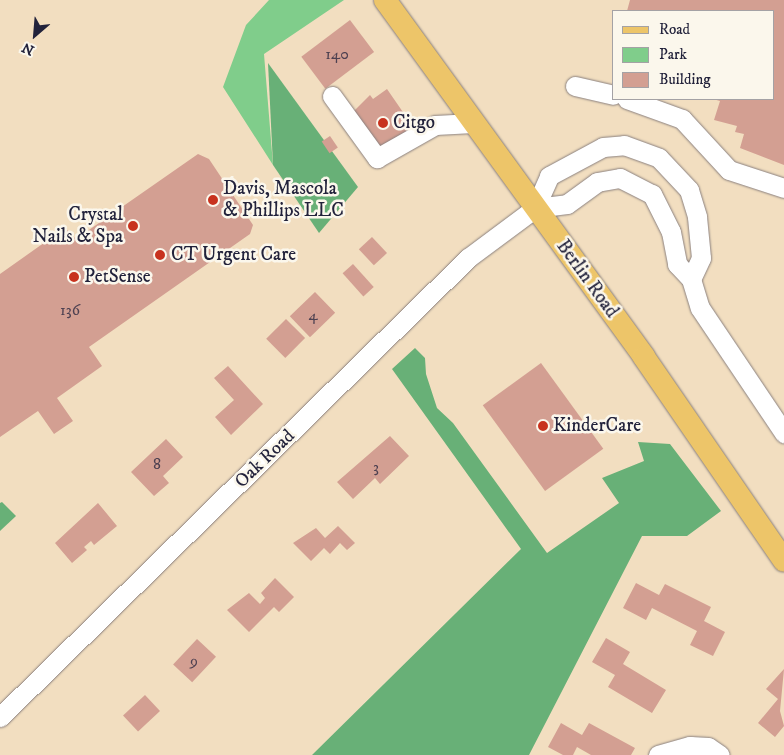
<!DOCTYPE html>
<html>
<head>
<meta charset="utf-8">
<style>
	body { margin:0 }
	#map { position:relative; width:784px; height:755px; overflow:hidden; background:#f2dec0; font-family:"IM FELL DW Pica",serif }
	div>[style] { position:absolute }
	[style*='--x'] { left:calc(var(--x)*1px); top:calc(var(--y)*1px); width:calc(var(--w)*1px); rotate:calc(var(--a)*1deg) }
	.green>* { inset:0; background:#80cd8b }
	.forest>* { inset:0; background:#68b077 }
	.building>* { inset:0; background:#d39f92; transform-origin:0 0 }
	.roads { filter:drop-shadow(0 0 1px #8a807e) drop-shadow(0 0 1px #8a807e) }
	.minor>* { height:19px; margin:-9.5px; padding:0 9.5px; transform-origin:9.5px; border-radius:9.5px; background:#fff }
	.major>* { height:22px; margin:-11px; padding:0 11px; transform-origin:11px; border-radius:11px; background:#edc569 }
	.dots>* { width:14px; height:14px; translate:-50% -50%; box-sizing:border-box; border:2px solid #fbf7ec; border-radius:50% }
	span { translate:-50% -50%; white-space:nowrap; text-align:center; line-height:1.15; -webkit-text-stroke:5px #fbf7ec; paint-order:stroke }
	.number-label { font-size:16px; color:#4e4151 }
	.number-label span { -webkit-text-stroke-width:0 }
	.poi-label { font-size:19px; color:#22223b }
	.left { translate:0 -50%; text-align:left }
	.right { translate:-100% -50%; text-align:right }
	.street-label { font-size:19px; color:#22223b }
	.legend { position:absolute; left:612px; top:10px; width:162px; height:90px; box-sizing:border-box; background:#fbf7ec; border:1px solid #a4a2a5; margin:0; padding:6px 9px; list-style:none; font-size:15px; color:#22223b }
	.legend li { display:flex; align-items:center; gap:10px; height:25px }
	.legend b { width:25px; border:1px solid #a4a2a5 }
	.north { position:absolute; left:10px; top:10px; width:50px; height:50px; -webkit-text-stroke:4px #fbf7ec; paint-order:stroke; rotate:207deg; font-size:14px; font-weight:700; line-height:20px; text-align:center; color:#22223b }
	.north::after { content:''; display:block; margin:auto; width:18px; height:22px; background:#22223b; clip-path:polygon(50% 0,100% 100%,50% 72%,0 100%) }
</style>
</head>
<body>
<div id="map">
	<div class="green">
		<div style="clip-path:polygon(269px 0,344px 0,264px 54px,273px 165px,223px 87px,246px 25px)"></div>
	</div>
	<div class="forest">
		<div style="clip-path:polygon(268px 63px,358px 187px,319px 233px,273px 165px)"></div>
		<div style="clip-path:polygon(415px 348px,425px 358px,426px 374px,437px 408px,453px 423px,547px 553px,619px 503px,602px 478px,644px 461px,638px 442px,670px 444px,721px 511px,687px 536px,642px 536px,529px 755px,312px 755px,521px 549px,392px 369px)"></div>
		<div style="clip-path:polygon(2px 502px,16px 516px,0 531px,0 503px)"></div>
	</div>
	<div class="building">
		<div style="clip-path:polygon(630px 0,784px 0,784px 165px,740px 148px,744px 134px,735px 132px,737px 126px,714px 120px,720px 101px,713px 99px,773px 99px,773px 11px,627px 11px)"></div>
		<div style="left:350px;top:20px;width:40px;height:61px;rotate:53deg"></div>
		<div style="clip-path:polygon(387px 89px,416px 131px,384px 153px,350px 115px,370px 95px,373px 99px)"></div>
		<div style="left:330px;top:136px;width:14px;height:10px;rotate:56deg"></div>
		<div style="clip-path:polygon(198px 154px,209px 159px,253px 225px,250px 234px,89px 347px,102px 366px,57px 398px,73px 421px,54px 434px,38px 411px,0 437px,0 274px,65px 228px,76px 239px)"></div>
		<div style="left:372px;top:237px;width:22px;height:18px;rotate:47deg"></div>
		<div style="left:353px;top:264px;width:31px;height:14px;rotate:48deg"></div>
		<div style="left:315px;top:292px;width:29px;height:35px;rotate:46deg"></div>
		<div style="left:286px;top:319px;width:27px;height:28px;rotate:45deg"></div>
		<div style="left:541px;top:363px;width:106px;height:72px;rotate:54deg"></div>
		<div style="clip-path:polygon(228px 366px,263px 404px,231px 435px,215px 417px,234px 400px,214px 378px)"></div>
		<div style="clip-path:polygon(390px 436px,409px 456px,380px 484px,375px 478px,353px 499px,337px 482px)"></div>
		<div style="clip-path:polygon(166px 439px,183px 457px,163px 476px,169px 483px,154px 496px,131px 472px)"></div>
		<div style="clip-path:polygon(98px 503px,117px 526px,94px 545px,91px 541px,84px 547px,87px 550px,72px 563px,55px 543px)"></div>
		<div style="clip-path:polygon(338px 526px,355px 543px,347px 550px,340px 543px,330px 554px,324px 548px,311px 561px,293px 543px,316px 528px,325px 538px)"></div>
		<div style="clip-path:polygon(275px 578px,294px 597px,279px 612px,274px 607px,249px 632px,227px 610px,249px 593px,260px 604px,265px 598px,261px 593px)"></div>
		<div style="clip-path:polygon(636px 583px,659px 595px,665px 584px,711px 607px,704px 621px,725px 632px,713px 656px,690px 645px,697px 631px,652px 608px,646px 620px,623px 608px)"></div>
		<div style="clip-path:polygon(606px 638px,630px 652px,623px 664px,666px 690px,652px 713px,608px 687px,615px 675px,592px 662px)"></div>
		<div style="left:197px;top:639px;width:26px;height:35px;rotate:43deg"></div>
		<div style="clip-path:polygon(784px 669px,780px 711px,784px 726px,775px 737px,758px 723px,778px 699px,766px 689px)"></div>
		<div style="left:145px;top:695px;width:22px;height:30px;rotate:47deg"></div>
		<div style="clip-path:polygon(561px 723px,582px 735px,589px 723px,635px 748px,631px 755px,591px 755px,577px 747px,573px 755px,563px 755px,548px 747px)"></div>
	</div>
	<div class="roads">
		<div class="minor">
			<div style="--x:575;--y:86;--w:39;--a:13"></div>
			<div style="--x:332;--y:96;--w:77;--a:54"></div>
			<div style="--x:377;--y:158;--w:67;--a:-29.6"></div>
			<div style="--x:435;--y:125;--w:38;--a:-3"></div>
			<div style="--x:627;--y:99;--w:59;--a:20"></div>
			<div style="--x:682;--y:119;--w:69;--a:47.3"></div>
			<div style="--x:729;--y:170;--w:58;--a:18.1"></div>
			<div style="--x:535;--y:208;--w:32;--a:-7"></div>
			<div style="--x:567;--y:204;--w:37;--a:-36"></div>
			<div style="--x:597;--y:182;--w:23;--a:-10"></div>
			<div style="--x:620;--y:178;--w:36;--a:27"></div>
			<div style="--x:652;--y:194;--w:42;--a:63.4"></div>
			<div style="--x:671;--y:232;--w:33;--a:79"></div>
			<div style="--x:677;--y:264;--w:21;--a:47"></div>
			<div style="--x:691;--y:279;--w:30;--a:73"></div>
			<div style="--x:700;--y:308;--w:151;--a:56.1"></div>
			<div style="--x:0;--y:717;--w:656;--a:-44.44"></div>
			<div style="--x:468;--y:258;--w:84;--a:-36.7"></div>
			<div style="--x:535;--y:208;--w:35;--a:-66"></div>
			<div style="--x:549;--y:176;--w:61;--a:-28.2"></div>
			<div style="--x:603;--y:147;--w:21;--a:-5"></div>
			<div style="--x:624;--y:145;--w:37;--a:20"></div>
			<div style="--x:659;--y:158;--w:44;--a:46.8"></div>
			<div style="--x:689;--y:190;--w:28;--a:73"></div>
			<div style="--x:697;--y:217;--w:41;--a:84.4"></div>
			<div style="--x:701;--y:258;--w:23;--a:115"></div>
			<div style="--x:658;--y:755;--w:33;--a:-16"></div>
			<div style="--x:690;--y:746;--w:18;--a:3"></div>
			<div style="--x:708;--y:747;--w:14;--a:34"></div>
		</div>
		<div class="major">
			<div style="--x:385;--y:0;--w:441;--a:54"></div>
			<div style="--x:644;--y:357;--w:247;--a:55.5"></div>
		</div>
	</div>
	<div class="dots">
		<div style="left:383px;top:123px;background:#c8321e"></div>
		<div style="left:213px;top:200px;background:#c8321e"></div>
		<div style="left:133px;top:226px;background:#c8321e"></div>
		<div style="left:160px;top:255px;background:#c8321e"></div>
		<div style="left:74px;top:277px;background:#c8321e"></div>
		<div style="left:543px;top:426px;background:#c8321e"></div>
	</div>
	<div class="number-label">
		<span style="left:337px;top:54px">140</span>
		<span style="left:70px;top:310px">136</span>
		<span style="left:313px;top:315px">4</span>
		<span style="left:157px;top:464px">8</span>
		<span style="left:376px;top:467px">3</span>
		<span style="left:194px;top:661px">9</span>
	</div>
	<div class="poi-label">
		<span class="left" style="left:393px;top:123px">Citgo</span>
		<span class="left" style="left:223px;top:200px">Davis, Mascola<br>&amp; Phillips LLC</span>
		<span class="right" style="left:123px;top:226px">Crystal<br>Nails &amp; Spa</span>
		<span class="left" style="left:171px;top:255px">CT Urgent Care</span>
		<span class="left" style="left:84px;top:277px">PetSense</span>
		<span class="left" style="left:553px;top:426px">KinderCare</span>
	</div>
	<div class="street-label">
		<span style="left:587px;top:279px;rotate:54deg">Berlin Road</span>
		<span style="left:265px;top:459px;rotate:-44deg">Oak Road</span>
	</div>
	<ul class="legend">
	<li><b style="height:6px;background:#edc569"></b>Road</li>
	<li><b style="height:14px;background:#80cd8b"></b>Park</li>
	<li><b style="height:14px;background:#d39f92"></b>Building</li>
	</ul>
	<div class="north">N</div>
</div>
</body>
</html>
